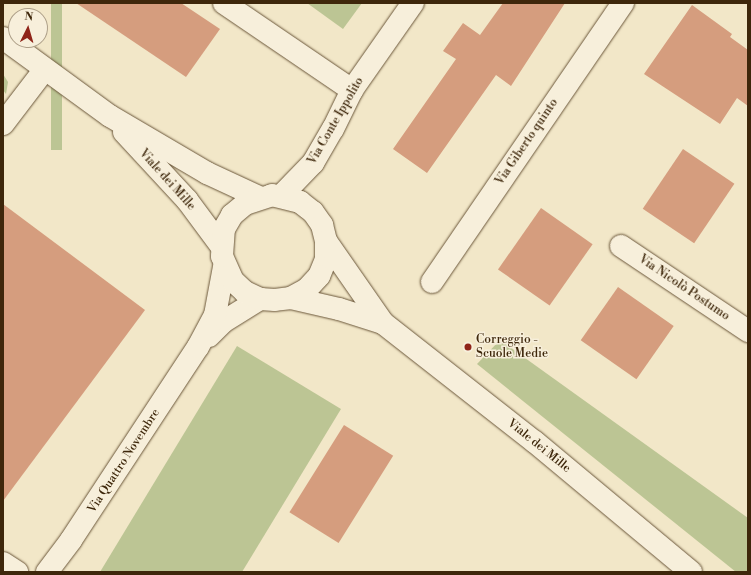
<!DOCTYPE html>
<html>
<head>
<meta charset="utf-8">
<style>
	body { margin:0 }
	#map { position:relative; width:751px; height:575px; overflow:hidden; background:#f2e7c8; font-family:"Libre Bodoni",serif }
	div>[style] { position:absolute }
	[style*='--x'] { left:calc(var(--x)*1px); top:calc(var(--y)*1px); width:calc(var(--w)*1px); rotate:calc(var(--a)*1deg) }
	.green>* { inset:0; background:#bcc594; transform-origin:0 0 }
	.building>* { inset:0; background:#d59d7e; transform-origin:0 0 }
	.roads { filter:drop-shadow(0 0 1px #6b573a) drop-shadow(0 0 1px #6b573a) }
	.street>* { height:22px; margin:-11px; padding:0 11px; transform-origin:11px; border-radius:11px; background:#f7efdb }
	.secondary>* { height:22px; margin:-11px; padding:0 11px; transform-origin:11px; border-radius:11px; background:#f7efdb }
	.dots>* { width:11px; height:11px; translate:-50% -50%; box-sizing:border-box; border:2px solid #f7efdb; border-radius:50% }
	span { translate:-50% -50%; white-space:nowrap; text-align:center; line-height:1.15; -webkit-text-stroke:3px #f7efdb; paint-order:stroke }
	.street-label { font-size:12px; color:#3e270b }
	.poi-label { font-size:12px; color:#3e270b }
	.left { translate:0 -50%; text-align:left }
	.frame { position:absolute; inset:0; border:4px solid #3e270b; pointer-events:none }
	.north { position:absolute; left:8px; top:8px; width:40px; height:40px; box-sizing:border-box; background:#f7efdb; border:1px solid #ad9f88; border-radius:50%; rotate:5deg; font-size:11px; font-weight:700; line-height:16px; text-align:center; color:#3e270b }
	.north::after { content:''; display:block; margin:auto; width:14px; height:18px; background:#8f2418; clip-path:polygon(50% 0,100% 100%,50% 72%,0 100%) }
</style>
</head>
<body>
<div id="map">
	<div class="green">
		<div style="left:51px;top:3px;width:11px;height:147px"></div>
		<div style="clip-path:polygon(307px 3px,362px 3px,343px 29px)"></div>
		<div style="clip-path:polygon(3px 74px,8px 82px,6px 94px,3px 90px)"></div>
		<div style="clip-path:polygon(500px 340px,748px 518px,748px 572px,736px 572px,477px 364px)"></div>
		<div style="clip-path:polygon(237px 346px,341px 409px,242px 572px,100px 572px)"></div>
	</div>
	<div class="building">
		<div style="clip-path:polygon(76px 3px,181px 3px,220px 29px,186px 77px)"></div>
		<div style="clip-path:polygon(503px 3px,565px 3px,511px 86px,496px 75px,427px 173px,393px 149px,456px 59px,443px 51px,463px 23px,480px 35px)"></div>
		<div style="clip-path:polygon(692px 5px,732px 34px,730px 37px,748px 50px,748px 106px,737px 98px,720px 124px,644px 74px)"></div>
		<div style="left:683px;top:149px;width:62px;height:72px;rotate:34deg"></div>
		<div style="clip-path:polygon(3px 204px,145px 310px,3px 501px)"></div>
		<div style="left:541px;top:208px;width:63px;height:75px;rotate:35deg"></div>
		<div style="left:618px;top:287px;width:68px;height:65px;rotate:35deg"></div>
		<div style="left:344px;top:425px;width:58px;height:103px;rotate:32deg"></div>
	</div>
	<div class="roads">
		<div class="street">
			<div style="--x:224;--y:3;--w:155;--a:34.2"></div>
			<div style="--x:3;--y:124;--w:69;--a:-52.6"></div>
			<div style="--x:281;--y:196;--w:46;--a:-45.9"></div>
			<div style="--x:313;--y:163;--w:39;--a:-60"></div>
			<div style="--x:333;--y:129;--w:43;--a:-64"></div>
			<div style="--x:352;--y:90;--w:106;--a:-55"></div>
			<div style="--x:621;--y:246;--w:153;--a:33.8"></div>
			<div style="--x:432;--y:282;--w:338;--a:-55.6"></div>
			<div style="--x:209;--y:336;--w:20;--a:-45"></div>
			<div style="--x:223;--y:322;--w:44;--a:-31.9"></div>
			<div style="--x:3;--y:563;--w:17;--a:33"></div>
			<div style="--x:47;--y:572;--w:40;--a:-53"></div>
			<div style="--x:71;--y:540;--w:231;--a:-56.7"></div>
			<div style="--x:198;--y:347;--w:36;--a:-62"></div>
			<div style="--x:215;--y:315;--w:49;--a:-79.4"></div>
		</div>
		<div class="secondary">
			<div style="--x:3;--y:38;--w:132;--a:36.1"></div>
			<div style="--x:110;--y:116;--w:113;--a:30.4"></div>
			<div style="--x:207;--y:173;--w:57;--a:24.8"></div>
			<div style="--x:124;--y:132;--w:93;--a:47.2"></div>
			<div style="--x:187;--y:200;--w:57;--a:53.5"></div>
			<div style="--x:326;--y:241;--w:18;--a:90"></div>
			<div style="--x:326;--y:259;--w:18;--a:112"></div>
			<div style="--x:319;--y:276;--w:18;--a:133"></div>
			<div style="--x:307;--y:289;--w:18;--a:151"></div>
			<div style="--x:291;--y:298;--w:16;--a:173"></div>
			<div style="--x:275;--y:300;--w:15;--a:-176"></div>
			<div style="--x:260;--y:299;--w:17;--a:-155"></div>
			<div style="--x:245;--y:292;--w:16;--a:-137"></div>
			<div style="--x:233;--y:281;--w:27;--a:-114"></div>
			<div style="--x:222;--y:256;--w:27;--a:-86"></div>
			<div style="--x:224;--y:229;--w:16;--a:-60"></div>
			<div style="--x:232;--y:215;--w:17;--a:-40"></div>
			<div style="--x:245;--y:204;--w:28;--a:-18"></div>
			<div style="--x:272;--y:195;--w:29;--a:14"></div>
			<div style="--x:300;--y:202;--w:16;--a:38"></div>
			<div style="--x:313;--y:212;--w:16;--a:55"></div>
			<div style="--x:322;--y:225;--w:16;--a:76"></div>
			<div style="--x:326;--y:241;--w:100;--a:55.2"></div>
			<div style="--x:383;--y:323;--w:193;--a:38.1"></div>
			<div style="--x:535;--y:442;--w:203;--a:39.8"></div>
			<div style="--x:291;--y:298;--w:49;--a:12.9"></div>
			<div style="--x:339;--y:309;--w:46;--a:17.7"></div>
		</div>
	</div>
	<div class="dots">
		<div style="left:468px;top:347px;background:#8f2418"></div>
	</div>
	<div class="street-label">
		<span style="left:336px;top:121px;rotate:-60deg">Via Conte Ippolito</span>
		<span style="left:527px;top:142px;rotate:-56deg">Via Giberto quinto</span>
		<span style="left:167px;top:180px;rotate:48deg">Viale dei Mille</span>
		<span style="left:684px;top:288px;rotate:34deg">Via Nicolò Postumo</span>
		<span style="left:539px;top:446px;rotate:39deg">Viale dei Mille</span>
		<span style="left:124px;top:461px;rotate:-57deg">Via Quattro Novembre</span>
	</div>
	<div class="poi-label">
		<span class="left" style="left:476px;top:347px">Correggio -<br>Scuole Medie</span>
	</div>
	<div class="frame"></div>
	<div class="north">N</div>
</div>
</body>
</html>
